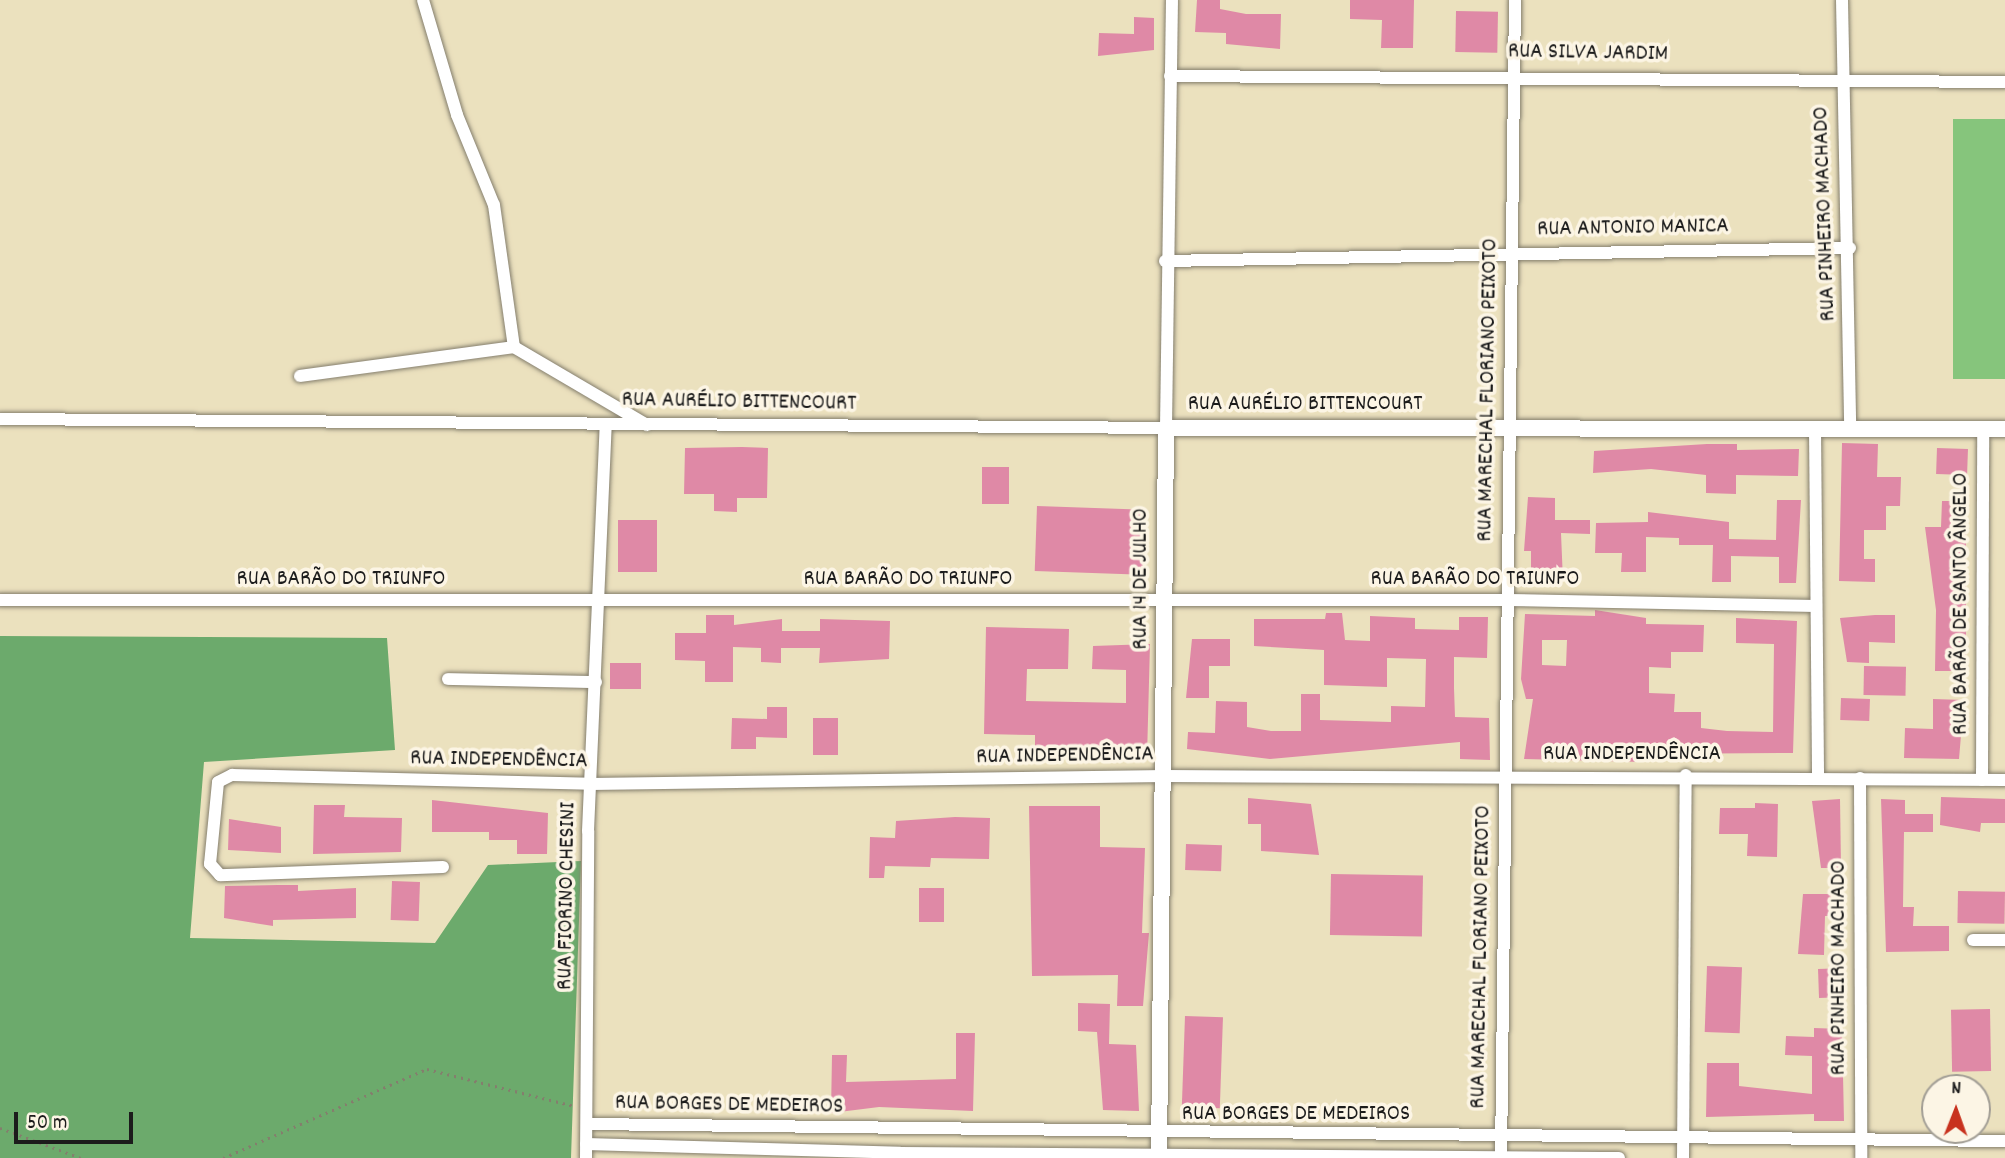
<!DOCTYPE html>
<html>
<head>
<meta charset="utf-8">
<style>
	body { margin:0 }
	#map { position:relative; width:2005px; height:1158px; overflow:hidden; background:#ebe1be; font-family:Dekko,sans-serif }
	div>[style] { position:absolute }
	[style*='--x'] { left:calc(var(--x)*1px); top:calc(var(--y)*1px); width:calc(var(--w)*1px); rotate:calc(var(--a)*1deg) }
	.green>* { inset:0; background:#86c57c; transform-origin:0 0 }
	.forest>* { inset:0; background:#6caa6c }
	.building>* { inset:0; background:#df89a6; transform-origin:0 0 }
	.path>* { height:2.5px; margin-top:-1.25px; transform-origin:0; background:repeating-linear-gradient(90deg,#847e6d 0 2px,transparent 0 7px) }
	.roads { filter:drop-shadow(0 0 2px #847e6d) drop-shadow(0 0 2px #847e6d) }
	.minor>* { height:12px; margin:-6px; padding:0 6px; transform-origin:6px; border-radius:6px; background:#fff }
	.tertiary>* { height:16px; margin:-8px; padding:0 8px; transform-origin:8px; border-radius:8px; background:#fff }
	span { translate:-50% -50%; white-space:nowrap; text-align:center; line-height:1.15; -webkit-text-stroke:7px #fcf5e5; paint-order:stroke }
	.street-label { font-size:23px; color:#1c1c1c }
	.north { position:absolute; left:1921px; top:1074px; width:70px; height:70px; box-sizing:border-box; background:#fcf5e5; border:2px solid #a29e95; border-radius:50%; rotate:1deg; font-size:19px; font-weight:700; line-height:28px; text-align:center; color:#1c1c1c }
	.north::after { content:''; display:block; margin:auto; width:24px; height:32px; background:#c8321e; clip-path:polygon(50% 0,100% 100%,50% 72%,0 100%) }
	.scale { position:absolute; left:14px; top:1112px; width:119px; height:32px; box-sizing:border-box; border:4px solid #1c1c1c; border-top:0; padding-left:9px; font-size:21px; line-height:24px; white-space:nowrap; color:#1c1c1c; -webkit-text-stroke:5px #fcf5e5; paint-order:stroke }
</style>
</head>
<body>
<div id="map">
	<div class="green">
		<div style="left:2005px;top:119px;width:260px;height:52px;rotate:90deg"></div>
	</div>
	<div class="forest">
		<div style="clip-path:polygon(0 636px,387px 638px,395px 750px,204px 762px,190px 938px,435px 943px,488px 865px,581px 861px,571px 1158px,0 1158px)"></div>
	</div>
	<div class="building">
		<div style="clip-path:polygon(1197px 0,1220px 0,1220px 9px,1246px 14px,1281px 14px,1280px 49px,1226px 44px,1226px 33px,1195px 32px)"></div>
		<div style="clip-path:polygon(1350px 0,1414px 0,1413px 48px,1381px 48px,1382px 20px,1350px 19px)"></div>
		<div style="left:1456px;top:11px;width:42px;height:41px;rotate:1deg"></div>
		<div style="clip-path:polygon(1134px 17px,1154px 18px,1154px 50px,1098px 56px,1099px 33px,1134px 34px)"></div>
		<div style="clip-path:polygon(1842px 443px,1878px 444px,1877px 477px,1901px 477px,1900px 506px,1886px 506px,1886px 530px,1864px 530px,1864px 559px,1875px 559px,1875px 582px,1839px 581px)"></div>
		<div style="clip-path:polygon(1707px 444px,1737px 444px,1737px 450px,1799px 449px,1798px 476px,1736px 475px,1736px 494px,1706px 493px,1706px 475px,1651px 469px,1593px 473px,1594px 451px)"></div>
		<div style="clip-path:polygon(742px 447px,768px 448px,767px 498px,737px 498px,737px 512px,714px 511px,714px 494px,684px 494px,685px 448px)"></div>
		<div style="left:1937px;top:448px;width:31px;height:26px;rotate:2deg"></div>
		<div style="left:982px;top:467px;width:27px;height:37px"></div>
		<div style="clip-path:polygon(1528px 497px,1555px 498px,1555px 520px,1590px 520px,1590px 534px,1561px 533px,1563px 581px,1531px 583px,1531px 551px,1524px 551px)"></div>
		<div style="clip-path:polygon(1777px 500px,1801px 500px,1796px 583px,1779px 583px,1779px 557px,1731px 556px,1731px 582px,1712px 582px,1713px 545px,1679px 545px,1679px 538px,1646px 537px,1646px 572px,1621px 572px,1622px 553px,1595px 553px,1596px 523px,1648px 522px,1648px 512px,1729px 522px,1729px 539px,1776px 540px)"></div>
		<div style="clip-path:polygon(1942px 501px,1966px 501px,1966px 671px,1935px 671px,1936px 610px,1925px 527px,1941px 527px)"></div>
		<div style="left:1037px;top:506px;width:108px;height:65px;rotate:2deg"></div>
		<div style="left:618px;top:520px;width:39px;height:52px"></div>
		<div style="clip-path:polygon(evenodd,1595px 610px,1646px 618px,1646px 624px,1704px 625px,1703px 652px,1671px 652px,1671px 668px,1649px 667px,1649px 693px,1675px 694px,1674px 712px,1701px 712px,1701px 728px,1727px 731px,1773px 732px,1774px 644px,1736px 643px,1736px 618px,1797px 621px,1793px 753px,1645px 754px,1645px 762px,1524px 759px,1533px 699px,1526px 699px,1521px 679px,1525px 614px,1595px 616px,1595px 610px,1542px 640px,1567px 640px,1566px 666px,1542px 665px,1542px 640px)"></div>
		<div style="clip-path:polygon(1326px 613px,1342px 613px,1345px 640px,1370px 641px,1370px 616px,1415px 618px,1415px 629px,1459px 630px,1459px 617px,1488px 617px,1487px 658px,1454px 657px,1454px 688px,1455px 717px,1489px 718px,1490px 760px,1460px 759px,1460px 742px,1270px 759px,1187px 749px,1188px 732px,1215px 733px,1216px 701px,1247px 702px,1247px 727px,1271px 731px,1301px 731px,1301px 694px,1320px 694px,1320px 720px,1391px 722px,1391px 706px,1425px 707px,1426px 659px,1387px 658px,1387px 687px,1324px 685px,1324px 650px,1254px 646px,1254px 619px,1325px 619px)"></div>
		<div style="clip-path:polygon(706px 615px,734px 615px,734px 625px,782px 619px,782px 631px,820px 631px,820px 619px,890px 621px,889px 659px,819px 663px,820px 648px,781px 648px,781px 663px,761px 662px,761px 648px,733px 647px,733px 682px,705px 682px,705px 661px,675px 660px,675px 633px,706px 633px)"></div>
		<div style="clip-path:polygon(1875px 615px,1895px 615px,1895px 643px,1869px 642px,1869px 663px,1847px 662px,1840px 618px)"></div>
		<div style="clip-path:polygon(986px 627px,1069px 629px,1068px 669px,1027px 669px,1026px 701px,1126px 703px,1126px 670px,1092px 669px,1093px 646px,1150px 644px,1147px 757px,1035px 755px,1035px 735px,984px 734px)"></div>
		<div style="clip-path:polygon(1192px 639px,1230px 639px,1230px 666px,1209px 666px,1209px 698px,1186px 698px)"></div>
		<div style="left:610px;top:663px;width:31px;height:26px"></div>
		<div style="left:1864px;top:666px;width:42px;height:29px;rotate:1deg"></div>
		<div style="left:1841px;top:698px;width:29px;height:22px;rotate:2deg"></div>
		<div style="clip-path:polygon(1933px 699px,1964px 700px,1959px 759px,1904px 758px,1905px 728px,1933px 729px)"></div>
		<div style="clip-path:polygon(767px 707px,787px 707px,787px 738px,756px 737px,756px 749px,731px 749px,732px 718px,767px 719px)"></div>
		<div style="left:813px;top:718px;width:25px;height:37px"></div>
		<div style="clip-path:polygon(1941px 797px,2005px 799px,2005px 823px,1981px 823px,1980px 832px,1940px 825px)"></div>
		<div style="clip-path:polygon(1248px 798px,1311px 804px,1319px 855px,1261px 851px,1261px 824px,1248px 824px)"></div>
		<div style="clip-path:polygon(1840px 799px,1841px 868px,1821px 868px,1812px 801px)"></div>
		<div style="clip-path:polygon(1881px 799px,1905px 800px,1905px 814px,1933px 814px,1933px 832px,1904px 832px,1903px 907px,1914px 907px,1913px 926px,1949px 926px,1949px 951px,1886px 952px)"></div>
		<div style="clip-path:polygon(432px 800px,548px 813px,547px 854px,517px 854px,517px 840px,489px 840px,489px 832px,432px 832px)"></div>
		<div style="clip-path:polygon(1755px 803px,1778px 804px,1777px 857px,1747px 856px,1748px 834px,1719px 834px,1720px 808px,1755px 808px)"></div>
		<div style="clip-path:polygon(314px 805px,345px 805px,344px 817px,402px 818px,401px 852px,313px 854px)"></div>
		<div style="clip-path:polygon(1029px 806px,1100px 806px,1100px 847px,1145px 848px,1142px 933px,1149px 933px,1143px 1006px,1117px 1006px,1118px 975px,1032px 976px)"></div>
		<div style="clip-path:polygon(955px 817px,990px 818px,989px 859px,931px 858px,930px 867px,885px 866px,884px 878px,869px 878px,870px 837px,895px 838px,896px 821px)"></div>
		<div style="clip-path:polygon(229px 819px,281px 827px,281px 853px,228px 850px)"></div>
		<div style="left:1186px;top:844px;width:36px;height:26px;rotate:2deg"></div>
		<div style="left:1331px;top:874px;width:92px;height:61px;rotate:1deg"></div>
		<div style="left:392px;top:881px;width:28px;height:39px;rotate:2deg"></div>
		<div style="clip-path:polygon(278px 885px,298px 885px,298px 891px,356px 888px,356px 918px,273px 920px,273px 926px,224px 918px,225px 886px)"></div>
		<div style="left:919px;top:888px;width:25px;height:34px"></div>
		<div style="left:1958px;top:891px;width:47px;height:32px;rotate:1deg"></div>
		<div style="clip-path:polygon(1803px 894px,1834px 894px,1834px 916px,1825px 916px,1824px 955px,1798px 954px)"></div>
		<div style="left:1707px;top:966px;width:35px;height:66px;rotate:2deg"></div>
		<div style="left:1845px;top:968px;width:29px;height:27px;rotate:88deg"></div>
		<div style="clip-path:polygon(1078px 1003px,1110px 1004px,1109px 1044px,1136px 1045px,1139px 1111px,1103px 1110px,1097px 1032px,1078px 1031px)"></div>
		<div style="left:1990px;top:1009px;width:62px;height:39px;rotate:89deg"></div>
		<div style="left:1185px;top:1016px;width:38px;height:91px;rotate:2deg"></div>
		<div style="clip-path:polygon(1814px 1028px,1842px 1029px,1844px 1121px,1814px 1121px,1814px 1114px,1706px 1117px,1707px 1063px,1739px 1063px,1739px 1086px,1812px 1094px,1812px 1056px,1785px 1055px,1786px 1036px,1814px 1037px)"></div>
		<div style="clip-path:polygon(956px 1033px,975px 1033px,973px 1111px,879px 1107px,831px 1113px,832px 1055px,847px 1055px,846px 1082px,956px 1079px)"></div>
	</div>
	<div class="path">
		<div style="--x:0;--y:1128;--w:86;--a:20.3"></div>
		<div style="--x:223;--y:1158;--w:223;--a:-23.6"></div>
		<div style="--x:427;--y:1069;--w:152;--a:14.1"></div>
	</div>
	<div class="roads">
		<div class="minor">
			<div style="--x:423;--y:0;--w:120;--a:73.5"></div>
			<div style="--x:457;--y:115;--w:97;--a:67.7"></div>
			<div style="--x:494;--y:205;--w:143;--a:82"></div>
			<div style="--x:514;--y:347;--w:154;--a:30.4"></div>
			<div style="--x:1842;--y:0;--w:426;--a:88.9"></div>
			<div style="--x:1170;--y:76;--w:835;--a:0.41"></div>
			<div style="--x:1165;--y:261;--w:685;--a:-1.09"></div>
			<div style="--x:300;--y:376;--w:216;--a:-7.7"></div>
			<div style="--x:0;--y:419;--w:1166;--a:0.44"></div>
			<div style="--x:1166;--y:428;--w:428;--a:-89.2"></div>
			<div style="--x:1815;--y:427;--w:349;--a:89.5"></div>
			<div style="--x:0;--y:600;--w:1507;--a:0"></div>
			<div style="--x:1507;--y:600;--w:309;--a:1.1"></div>
			<div style="--x:448;--y:679;--w:148;--a:1.2"></div>
			<div style="--x:1860;--y:778;--w:380;--a:89.8"></div>
			<div style="--x:1982;--y:780;--w:352;--a:-89.8"></div>
			<div style="--x:443;--y:867;--w:223;--a:177.9"></div>
			<div style="--x:220;--y:875;--w:15;--a:-132"></div>
			<div style="--x:210;--y:864;--w:82;--a:-84.4"></div>
			<div style="--x:218;--y:782;--w:16;--a:-27"></div>
			<div style="--x:232;--y:775;--w:358;--a:1.4"></div>
			<div style="--x:590;--y:784;--w:575;--a:-0.8"></div>
			<div style="--x:1165;--y:776;--w:840;--a:0.27"></div>
			<div style="--x:1973;--y:940;--w:32;--a:0"></div>
			<div style="--x:587;--y:1124;--w:1418;--a:0.69"></div>
			<div style="--x:586;--y:1144;--w:314;--a:1.6"></div>
			<div style="--x:900;--y:1153;--w:719;--a:0.4"></div>
			<div style="--x:586;--y:1158;--w:327;--a:-89.6"></div>
			<div style="--x:588;--y:831;--w:406;--a:-87.5"></div>
			<div style="--x:1501;--y:1158;--w:1158;--a:-89.31"></div>
			<div style="--x:1683;--y:1158;--w:383;--a:-89.6"></div>
		</div>
		<div class="tertiary">
			<div style="--x:1159;--y:1158;--w:730;--a:-89.45"></div>
			<div style="--x:1166;--y:428;--w:839;--a:0.07"></div>
		</div>
	</div>
	<div class="street-label">
		<span style="left:1588px;top:54px;rotate:1deg">RUA SILVA JARDIM</span>
		<span style="left:1826px;top:214px;rotate:-92deg">RUA PINHEIRO MACHADO</span>
		<span style="left:1633px;top:229px;rotate:-1deg">RUA ANTONIO MANICA</span>
		<span style="left:1489px;top:390px;rotate:-89deg">RUA MARECHAL FLORIANO PEIXOTO</span>
		<span style="left:739px;top:403px;rotate:1deg">RUA AURÉLIO BITTENCOURT</span>
		<span style="left:1305px;top:405px">RUA AURÉLIO BITTENCOURT</span>
		<span style="left:1142px;top:579px;rotate:-90deg">RUA 14 DE JULHO</span>
		<span style="left:341px;top:580px">RUA BARÃO DO TRIUNFO</span>
		<span style="left:908px;top:580px">RUA BARÃO DO TRIUNFO</span>
		<span style="left:1475px;top:580px">RUA BARÃO DO TRIUNFO</span>
		<span style="left:1962px;top:604px;rotate:-90deg">RUA BARÃO DE SANTO ÂNGELO</span>
		<span style="left:1632px;top:755px">RUA INDEPENDÊNCIA</span>
		<span style="left:1065px;top:757px;rotate:-1deg">RUA INDEPENDÊNCIA</span>
		<span style="left:499px;top:761px;rotate:1deg">RUA INDEPENDÊNCIA</span>
		<span style="left:568px;top:896px;rotate:-89deg">RUA FIORINO CHESINI</span>
		<span style="left:1482px;top:957px;rotate:-89deg">RUA MARECHAL FLORIANO PEIXOTO</span>
		<span style="left:1840px;top:968px;rotate:-90deg">RUA PINHEIRO MACHADO</span>
		<span style="left:729px;top:1106px;rotate:1deg">RUA BORGES DE MEDEIROS</span>
		<span style="left:1296px;top:1115px">RUA BORGES DE MEDEIROS</span>
	</div>
	<div class="north">N</div>
	<div class="scale">50 m</div>
</div>
</body>
</html>
